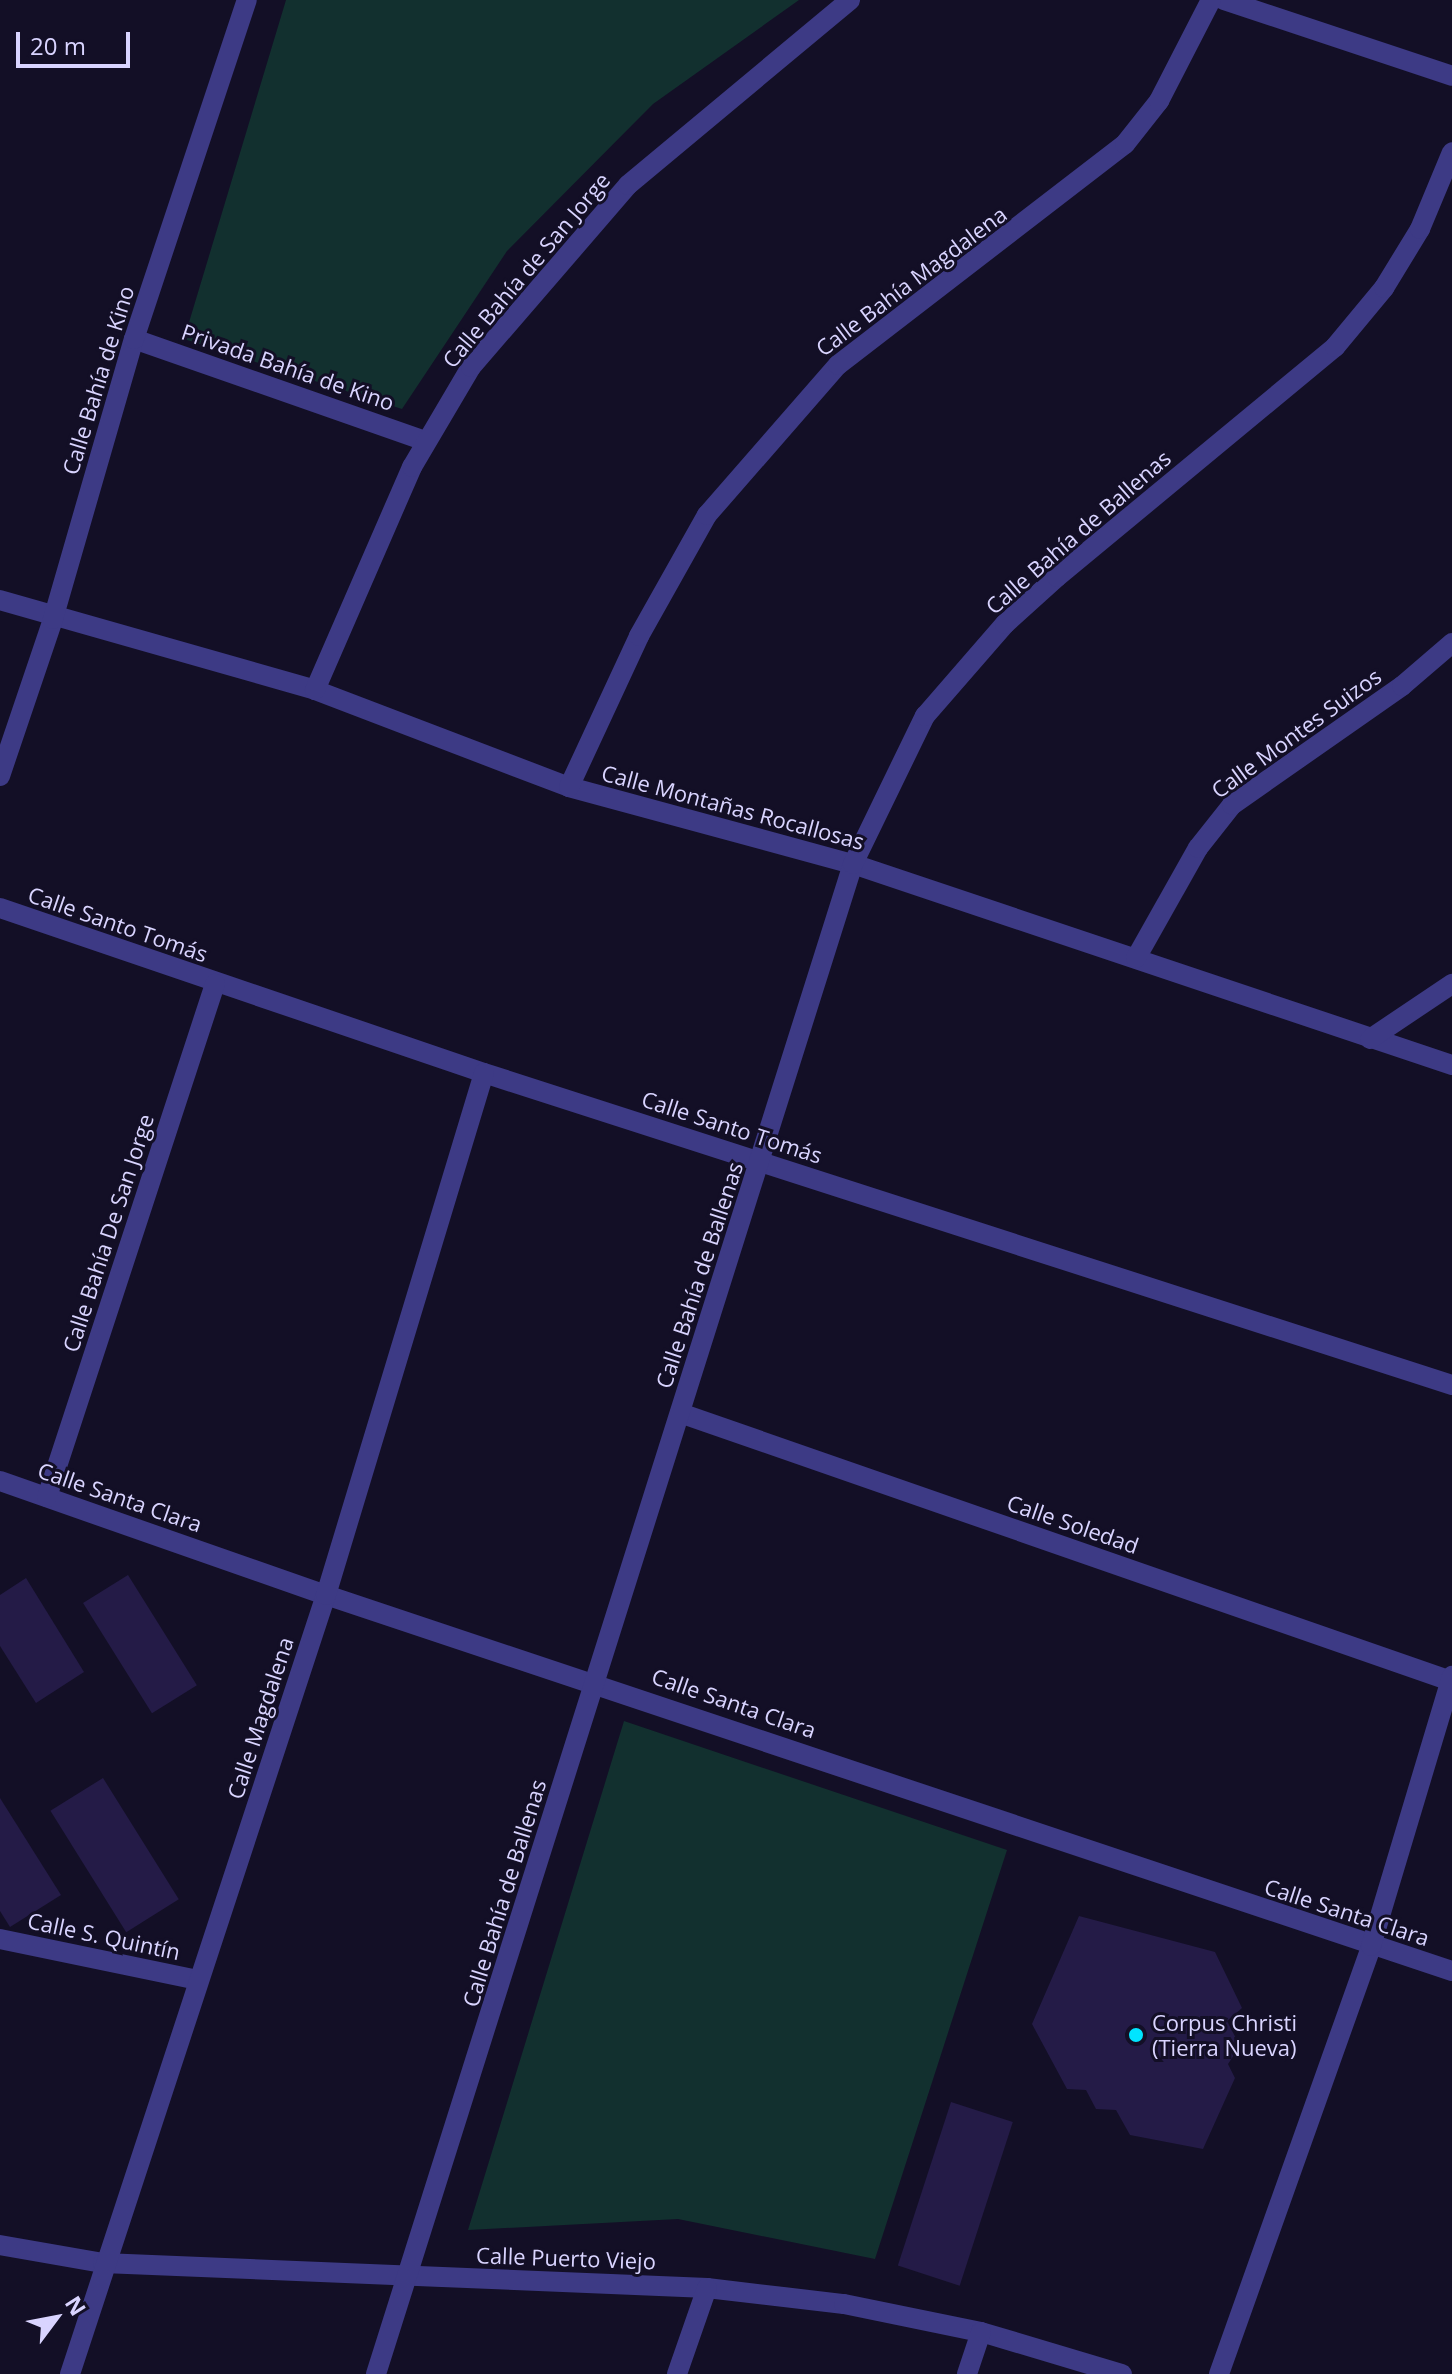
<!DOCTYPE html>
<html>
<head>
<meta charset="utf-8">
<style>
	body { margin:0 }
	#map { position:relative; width:1452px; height:2374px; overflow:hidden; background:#130f26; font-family:"Open Sans",sans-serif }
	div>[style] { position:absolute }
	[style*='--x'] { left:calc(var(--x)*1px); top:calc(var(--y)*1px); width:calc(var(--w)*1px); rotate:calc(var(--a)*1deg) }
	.green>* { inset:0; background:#12302f }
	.building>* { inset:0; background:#241b47; transform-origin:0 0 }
	.minor>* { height:20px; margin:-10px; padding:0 10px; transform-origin:10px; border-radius:10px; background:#3d3a85 }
	.dots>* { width:22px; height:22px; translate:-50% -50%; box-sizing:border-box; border:4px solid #130f26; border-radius:50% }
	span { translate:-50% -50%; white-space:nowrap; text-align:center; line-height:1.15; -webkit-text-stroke:6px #130f26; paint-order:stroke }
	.street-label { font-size:22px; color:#d9d4ff }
	.poi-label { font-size:22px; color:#d9d4ff }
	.left { translate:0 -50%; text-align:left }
	.north { position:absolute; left:16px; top:2278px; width:80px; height:80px; -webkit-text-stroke:6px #130f26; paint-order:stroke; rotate:58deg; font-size:22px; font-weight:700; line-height:32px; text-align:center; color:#d9d4ff }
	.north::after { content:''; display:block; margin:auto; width:28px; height:36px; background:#d9d4ff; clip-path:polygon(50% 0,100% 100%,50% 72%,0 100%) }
	.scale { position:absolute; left:16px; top:32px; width:114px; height:36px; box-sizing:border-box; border:4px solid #d9d4ff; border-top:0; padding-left:10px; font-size:24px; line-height:28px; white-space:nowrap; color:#d9d4ff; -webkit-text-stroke:6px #130f26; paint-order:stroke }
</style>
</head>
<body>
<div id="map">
	<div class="green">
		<div style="clip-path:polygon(286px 0,799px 0,653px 104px,507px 251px,402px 409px,184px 339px)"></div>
		<div style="clip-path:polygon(624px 1721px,1007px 1850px,875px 2259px,678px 2219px,468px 2230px)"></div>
	</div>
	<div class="building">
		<div style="left:128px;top:1575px;width:130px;height:53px;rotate:58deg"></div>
		<div style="clip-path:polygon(26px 1578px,84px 1672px,36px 1703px,0 1646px,0 1595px)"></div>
		<div style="left:103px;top:1778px;width:143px;height:62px;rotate:58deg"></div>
		<div style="clip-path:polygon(0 1798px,61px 1895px,10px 1927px,0 1911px)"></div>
		<div style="clip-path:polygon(1079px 1916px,1215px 1952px,1242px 2008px,1227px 2021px,1240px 2046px,1228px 2064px,1235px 2078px,1203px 2149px,1130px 2135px,1116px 2110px,1096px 2109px,1086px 2090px,1067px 2089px,1032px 2024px)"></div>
		<div style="left:951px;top:2102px;width:65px;height:172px;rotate:18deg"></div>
	</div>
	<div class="minor">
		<div style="--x:1224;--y:0;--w:240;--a:18.4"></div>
		<div style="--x:134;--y:339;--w:309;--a:19.3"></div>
		<div style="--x:0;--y:600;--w:328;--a:15.9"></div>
		<div style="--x:315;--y:690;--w:272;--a:20.9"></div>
		<div style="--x:569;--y:787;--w:294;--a:15.2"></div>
		<div style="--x:853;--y:864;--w:632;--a:18.55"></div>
		<div style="--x:315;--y:690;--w:243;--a:-66.5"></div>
		<div style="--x:412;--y:467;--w:116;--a:-59.5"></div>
		<div style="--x:471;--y:367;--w:240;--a:-49.2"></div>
		<div style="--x:628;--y:185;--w:289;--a:-39.8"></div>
		<div style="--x:0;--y:776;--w:166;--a:-71.3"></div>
		<div style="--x:53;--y:619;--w:291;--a:-73.9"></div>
		<div style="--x:134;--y:339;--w:357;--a:-71.6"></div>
		<div style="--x:569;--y:787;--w:166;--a:-65.1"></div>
		<div style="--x:639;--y:636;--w:139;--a:-60.7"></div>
		<div style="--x:707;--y:515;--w:199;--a:-48.9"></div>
		<div style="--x:838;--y:365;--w:362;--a:-37.6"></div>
		<div style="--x:1125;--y:144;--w:55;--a:-51.7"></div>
		<div style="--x:1159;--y:101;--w:114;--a:-62.8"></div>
		<div style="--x:0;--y:908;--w:511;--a:18.82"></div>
		<div style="--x:484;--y:1073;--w:1017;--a:17.86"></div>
		<div style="--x:1136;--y:958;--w:126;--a:-60.6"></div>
		<div style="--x:1198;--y:848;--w:55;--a:-51.7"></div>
		<div style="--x:1232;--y:805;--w:208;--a:-35"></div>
		<div style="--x:1402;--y:686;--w:66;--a:-40.7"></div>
		<div style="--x:1370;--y:1039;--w:99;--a:-33.9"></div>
		<div style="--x:680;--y:1413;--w:816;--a:19.17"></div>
		<div style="--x:0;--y:1481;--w:345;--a:19.3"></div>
		<div style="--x:326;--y:1595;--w:1187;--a:18.47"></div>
		<div style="--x:47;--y:1497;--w:540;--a:-71.87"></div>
		<div style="--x:0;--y:1939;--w:202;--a:11.7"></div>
		<div style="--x:0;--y:2245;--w:105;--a:9.9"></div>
		<div style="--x:103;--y:2263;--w:605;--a:2.37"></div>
		<div style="--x:707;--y:2288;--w:138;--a:6.7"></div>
		<div style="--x:844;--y:2304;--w:140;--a:11.6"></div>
		<div style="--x:981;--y:2332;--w:147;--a:16.6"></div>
		<div style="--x:70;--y:2374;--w:820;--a:-71.81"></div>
		<div style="--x:326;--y:1595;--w:545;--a:-73.16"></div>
		<div style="--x:376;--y:2374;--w:1584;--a:-72.47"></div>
		<div style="--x:853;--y:864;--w:165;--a:-64.1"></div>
		<div style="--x:925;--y:716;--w:122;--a:-49"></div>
		<div style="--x:1005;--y:624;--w:70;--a:-42.1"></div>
		<div style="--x:1057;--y:577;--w:361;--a:-39.6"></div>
		<div style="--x:1335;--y:347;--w:77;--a:-50.3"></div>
		<div style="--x:1384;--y:288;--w:69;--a:-58.6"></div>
		<div style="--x:1420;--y:229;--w:83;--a:-67.4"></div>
		<div style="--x:677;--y:2374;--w:91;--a:-70.8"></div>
		<div style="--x:967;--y:2374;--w:44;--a:-71.6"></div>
		<div style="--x:1219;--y:2374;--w:454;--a:-70.4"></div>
		<div style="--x:1371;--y:1946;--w:282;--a:-73.3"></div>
	</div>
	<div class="dots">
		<div style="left:1136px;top:2035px;background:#00e5ff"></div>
	</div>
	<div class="street-label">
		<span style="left:526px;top:270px;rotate:-50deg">Calle Bahía de San Jorge</span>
		<span style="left:911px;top:281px;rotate:-37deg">Calle Bahía Magdalena</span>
		<span style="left:288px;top:367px;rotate:19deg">Privada Bahía de Kino</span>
		<span style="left:98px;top:380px;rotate:-73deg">Calle Bahía de Kino</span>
		<span style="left:1078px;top:532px;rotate:-41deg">Calle Bahía de Ballenas</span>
		<span style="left:1296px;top:733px;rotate:-36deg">Calle Montes Suizos</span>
		<span style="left:733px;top:807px;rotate:15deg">Calle Montañas Rocallosas</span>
		<span style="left:118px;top:924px;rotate:19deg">Calle Santo Tomás</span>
		<span style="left:732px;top:1127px;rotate:18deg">Calle Santo Tomás</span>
		<span style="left:108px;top:1233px;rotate:-72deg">Calle Bahía De San Jorge</span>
		<span style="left:699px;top:1275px;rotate:-72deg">Calle Bahía de Ballenas</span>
		<span style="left:120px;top:1497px;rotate:19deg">Calle Santa Clara</span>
		<span style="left:1073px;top:1524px;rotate:19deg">Calle Soledad</span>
		<span style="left:734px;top:1703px;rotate:19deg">Calle Santa Clara</span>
		<span style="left:260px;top:1718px;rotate:-72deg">Calle Magdalena</span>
		<span style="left:504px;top:1893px;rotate:-73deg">Calle Bahía de Ballenas</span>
		<span style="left:1347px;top:1912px;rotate:18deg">Calle Santa Clara</span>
		<span style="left:104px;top:1936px;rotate:12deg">Calle S. Quintín</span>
		<span style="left:566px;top:2258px;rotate:2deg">Calle Puerto Viejo</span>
	</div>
	<div class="poi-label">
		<span class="left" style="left:1152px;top:2035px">Corpus Christi<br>(Tierra Nueva)</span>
	</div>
	<div class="north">N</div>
	<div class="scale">20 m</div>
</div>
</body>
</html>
